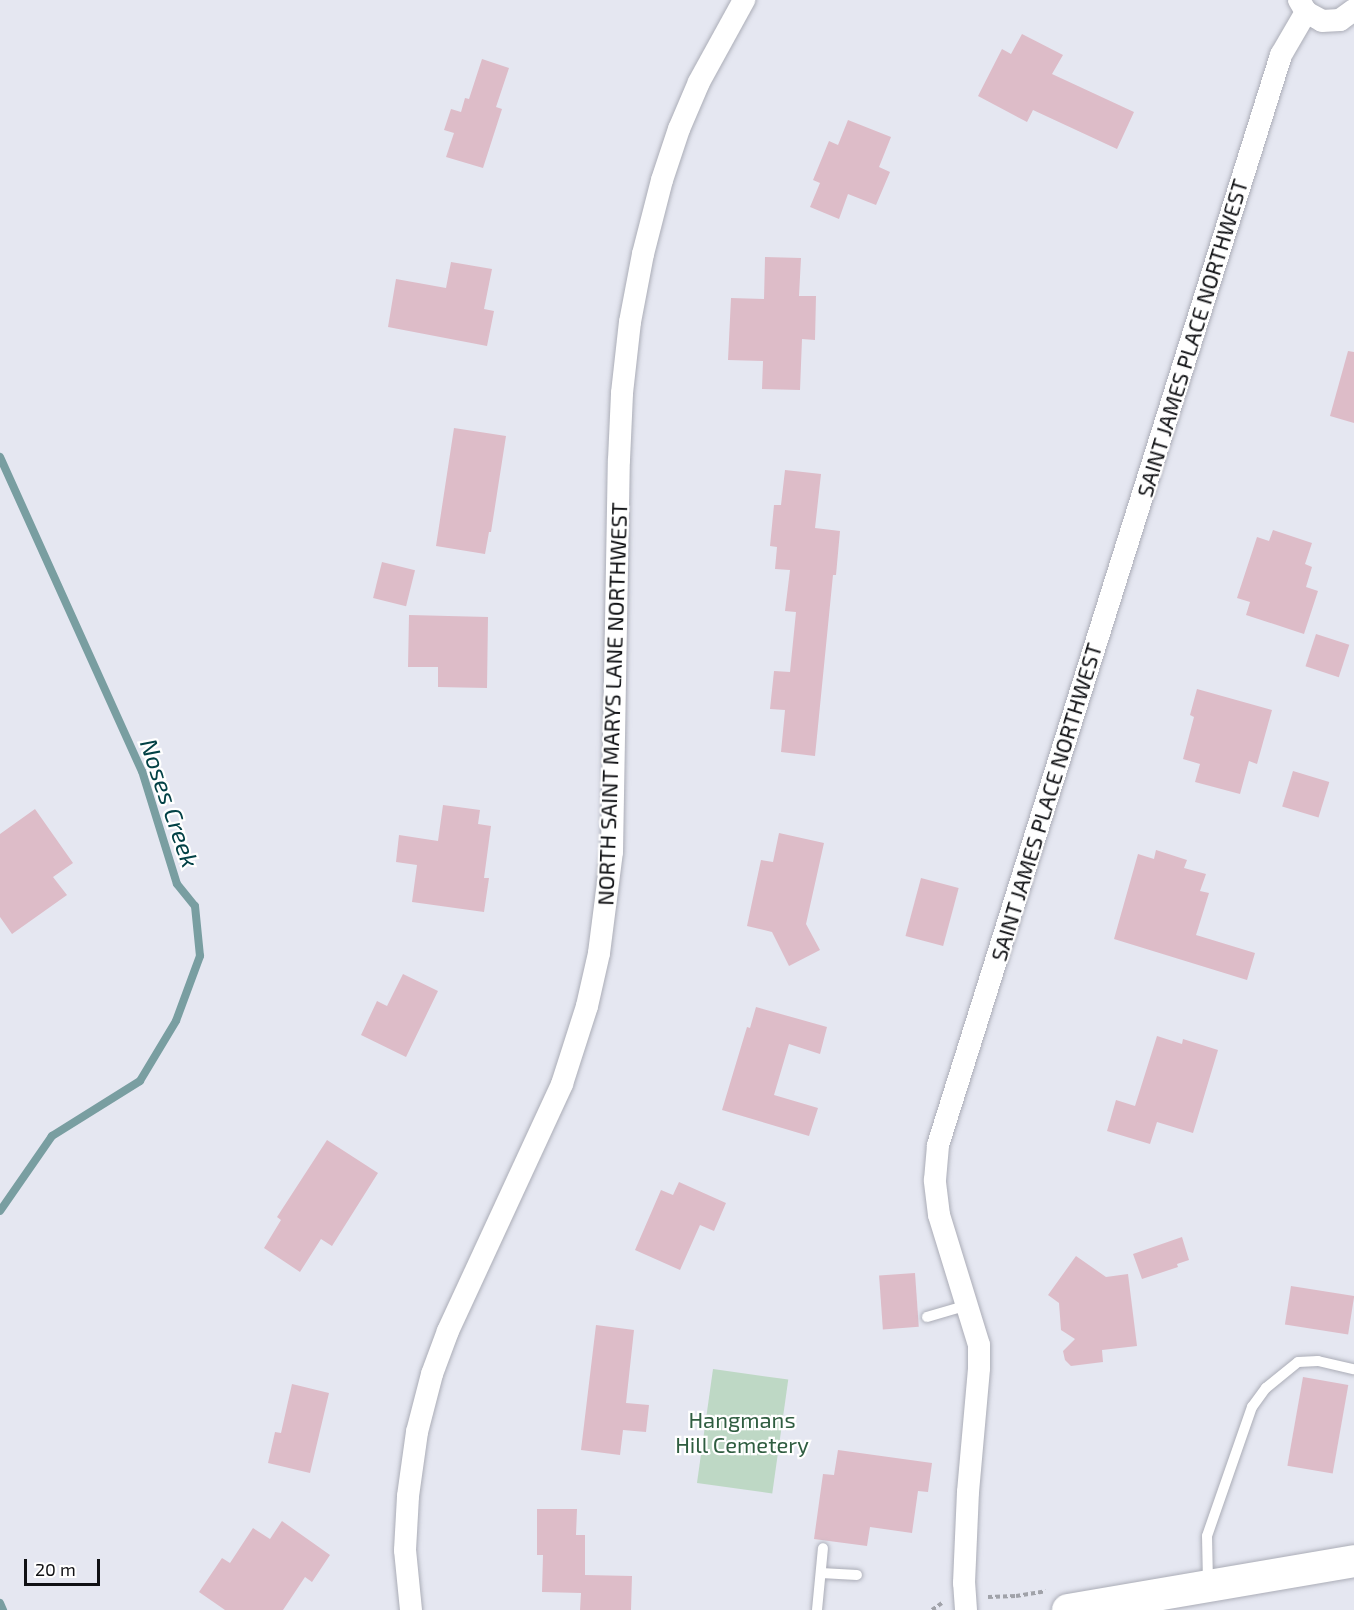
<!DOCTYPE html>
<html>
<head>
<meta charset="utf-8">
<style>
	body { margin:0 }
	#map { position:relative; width:1354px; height:1610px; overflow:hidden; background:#e5e7f1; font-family:"Exo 2",sans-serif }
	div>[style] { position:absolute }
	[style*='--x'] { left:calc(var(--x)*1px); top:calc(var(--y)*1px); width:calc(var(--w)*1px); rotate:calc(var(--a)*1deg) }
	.green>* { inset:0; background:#bed8c5; transform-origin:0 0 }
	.stream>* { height:8px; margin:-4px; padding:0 4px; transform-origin:4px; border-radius:4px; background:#799ea1 }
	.building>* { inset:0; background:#ddbcc8; transform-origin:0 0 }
	.path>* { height:4px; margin-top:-2px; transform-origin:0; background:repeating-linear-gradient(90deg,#a0a2a9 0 4.5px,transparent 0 7.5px) }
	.roads { filter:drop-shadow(0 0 2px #abadb7) drop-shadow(0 0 2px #abadb7) }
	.lane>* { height:10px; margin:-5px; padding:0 5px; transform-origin:5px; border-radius:5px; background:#fff }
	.street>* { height:22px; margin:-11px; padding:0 11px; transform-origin:11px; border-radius:11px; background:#fff }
	.secondary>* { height:32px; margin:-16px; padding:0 16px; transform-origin:16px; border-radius:16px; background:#fff }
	span { translate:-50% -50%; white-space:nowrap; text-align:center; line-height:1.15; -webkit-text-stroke:4.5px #fff; paint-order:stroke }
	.street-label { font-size:22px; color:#101114 }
	.park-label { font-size:22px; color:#2f5d40 }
	.water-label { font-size:24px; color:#024145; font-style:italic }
	.scale { position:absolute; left:24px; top:1559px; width:76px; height:27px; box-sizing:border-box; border:3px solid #101114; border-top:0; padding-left:8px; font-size:18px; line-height:21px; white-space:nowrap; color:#101114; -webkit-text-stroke:4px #fff; paint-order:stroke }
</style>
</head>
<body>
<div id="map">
	<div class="green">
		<div style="left:713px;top:1369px;width:76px;height:115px;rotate:8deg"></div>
	</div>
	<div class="stream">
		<div style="--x:0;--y:457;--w:345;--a:65.7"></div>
		<div style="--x:142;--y:771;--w:118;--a:72.8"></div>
		<div style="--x:177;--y:884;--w:28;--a:51"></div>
		<div style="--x:195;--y:906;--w:50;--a:84.3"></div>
		<div style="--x:200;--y:956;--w:69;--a:110.3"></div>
		<div style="--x:176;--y:1021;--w:70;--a:121"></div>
		<div style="--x:140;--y:1081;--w:104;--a:148"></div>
		<div style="--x:52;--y:1136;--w:91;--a:124.7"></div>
		<div style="--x:0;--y:1603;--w:8;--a:67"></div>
	</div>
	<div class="building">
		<div style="clip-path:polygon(1022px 34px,1063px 55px,1052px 74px,1134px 112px,1117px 149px,1033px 110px,1027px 122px,978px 96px,1002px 49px,1011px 54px)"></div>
		<div style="clip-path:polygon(482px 59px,509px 68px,496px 107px,502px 109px,483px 168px,446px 157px,454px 133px,444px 130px,451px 109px,461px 112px,465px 98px,469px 99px)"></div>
		<div style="clip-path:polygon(848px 120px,891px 137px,879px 167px,890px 172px,876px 205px,848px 194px,839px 219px,810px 207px,820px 183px,813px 180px,829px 141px,838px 145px)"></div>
		<div style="clip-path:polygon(765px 257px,801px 258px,799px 296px,816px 296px,815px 340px,802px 339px,800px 390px,762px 389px,763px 361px,728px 360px,731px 298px,764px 299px)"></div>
		<div style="clip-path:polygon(451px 262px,492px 269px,484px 309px,494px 311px,487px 346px,388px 327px,396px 279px,446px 288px)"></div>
		<div style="clip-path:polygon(1348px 351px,1354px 352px,1354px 423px,1330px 416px)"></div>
		<div style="clip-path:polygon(454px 428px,506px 436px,491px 532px,489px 532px,485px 554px,436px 546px)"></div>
		<div style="clip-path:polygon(785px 470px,821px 474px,815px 528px,840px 531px,836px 575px,833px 575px,815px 756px,781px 752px,785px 710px,770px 709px,774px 671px,790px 672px,796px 612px,785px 611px,790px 570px,775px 569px,777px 547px,770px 546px,774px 505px,781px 505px)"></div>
		<div style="clip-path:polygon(1273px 530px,1312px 543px,1305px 564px,1312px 567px,1306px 587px,1318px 591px,1304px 634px,1246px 615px,1250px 602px,1237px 598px,1257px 537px,1269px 541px)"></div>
		<div style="left:382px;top:562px;width:34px;height:37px;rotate:14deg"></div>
		<div style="clip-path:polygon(409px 615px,488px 617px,487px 688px,438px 687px,438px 667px,408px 667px)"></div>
		<div style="left:1316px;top:634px;width:35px;height:34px;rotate:18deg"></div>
		<div style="clip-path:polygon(1197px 689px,1272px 710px,1257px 764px,1249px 761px,1240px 794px,1195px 782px,1200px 764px,1183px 759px,1194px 717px,1190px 715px)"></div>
		<div style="left:1293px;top:771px;width:38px;height:37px;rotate:17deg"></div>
		<div style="clip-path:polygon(443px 805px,480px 810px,478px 824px,491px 826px,484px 878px,489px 878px,484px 912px,412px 902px,417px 865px,396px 862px,399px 835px,438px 841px)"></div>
		<div style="clip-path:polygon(35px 809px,73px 863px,53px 877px,67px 895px,12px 934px,0 917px,0 834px)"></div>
		<div style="clip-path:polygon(779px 833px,824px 843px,806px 924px,820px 950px,789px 966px,772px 932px,747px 926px,761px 860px,773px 862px)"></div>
		<div style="clip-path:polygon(1156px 850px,1187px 860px,1184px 868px,1206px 874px,1200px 891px,1209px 893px,1196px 935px,1255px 953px,1247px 980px,1114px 939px,1138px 854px,1154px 859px)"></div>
		<div style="left:921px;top:878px;width:39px;height:60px;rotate:15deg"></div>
		<div style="clip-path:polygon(403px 974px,438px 991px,406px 1057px,361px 1035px,377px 1001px,387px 1006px)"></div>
		<div style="clip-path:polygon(756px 1007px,827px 1027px,820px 1054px,789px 1044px,774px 1095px,818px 1108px,809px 1136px,722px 1110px,747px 1027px,750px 1028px)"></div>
		<div style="clip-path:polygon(1157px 1036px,1182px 1044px,1183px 1039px,1218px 1050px,1193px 1133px,1157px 1122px,1150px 1144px,1107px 1131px,1116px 1100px,1135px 1106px)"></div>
		<div style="clip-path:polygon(327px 1140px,378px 1173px,332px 1246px,321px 1239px,300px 1272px,264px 1248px,281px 1220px,277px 1217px)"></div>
		<div style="clip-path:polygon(679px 1182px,726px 1203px,714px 1231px,700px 1225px,680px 1270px,635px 1250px,661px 1190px,673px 1195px)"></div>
		<div style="clip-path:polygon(1182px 1237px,1189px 1260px,1177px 1264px,1178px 1267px,1142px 1279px,1133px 1254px)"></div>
		<div style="clip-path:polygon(1076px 1256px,1106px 1277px,1128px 1274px,1137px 1346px,1102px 1350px,1103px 1362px,1071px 1366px,1065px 1360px,1063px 1351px,1075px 1339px,1061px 1330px,1059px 1303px,1048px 1295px)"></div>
		<div style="left:915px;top:1273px;width:54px;height:36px;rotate:86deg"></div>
		<div style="left:1291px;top:1286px;width:64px;height:39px;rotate:9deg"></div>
		<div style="clip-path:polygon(596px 1325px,634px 1330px,626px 1403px,649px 1405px,646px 1432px,623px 1430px,620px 1455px,581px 1450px)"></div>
		<div style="left:1303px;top:1377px;width:46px;height:90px;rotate:10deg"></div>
		<div style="clip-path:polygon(292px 1384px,329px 1393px,310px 1473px,268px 1463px,275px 1432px,281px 1433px)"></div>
		<div style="clip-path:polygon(838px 1450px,932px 1463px,928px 1492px,918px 1491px,912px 1533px,870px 1527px,867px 1546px,814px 1539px,823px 1474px,834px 1475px)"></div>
		<div style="clip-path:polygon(537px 1509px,577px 1509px,576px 1535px,585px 1535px,585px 1575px,632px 1576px,631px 1610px,580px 1610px,581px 1593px,542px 1592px,543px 1555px,537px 1555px)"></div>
		<div style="clip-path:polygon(282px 1521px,330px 1555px,312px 1582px,305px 1577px,283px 1610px,225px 1610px,199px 1592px,222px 1558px,230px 1563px,253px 1528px,270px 1539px)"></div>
	</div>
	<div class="path">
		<div style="--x:988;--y:1597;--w:28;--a:-2"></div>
		<div style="--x:1016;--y:1596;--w:30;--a:-9"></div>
		<div style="--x:932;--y:1610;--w:12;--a:-35"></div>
	</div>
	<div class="roads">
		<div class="lane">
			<div style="--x:927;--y:1317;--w:43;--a:-16.3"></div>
			<div style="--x:821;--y:1573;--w:36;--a:3"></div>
			<div style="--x:1208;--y:1583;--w:47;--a:-91.2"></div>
			<div style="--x:1207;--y:1536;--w:137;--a:-70.8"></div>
			<div style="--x:1252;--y:1407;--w:24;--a:-54"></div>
			<div style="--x:1266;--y:1388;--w:41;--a:-39.1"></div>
			<div style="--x:1298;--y:1362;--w:20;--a:-3"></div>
			<div style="--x:1318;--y:1361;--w:37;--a:13"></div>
			<div style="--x:817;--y:1610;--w:62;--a:-84.5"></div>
		</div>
		<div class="street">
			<div style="--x:1299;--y:0;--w:14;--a:60"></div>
			<div style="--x:1306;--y:12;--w:18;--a:29"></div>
			<div style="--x:1322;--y:21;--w:18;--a:-3"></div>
			<div style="--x:1340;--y:20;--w:17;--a:-36"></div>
			<div style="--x:411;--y:1610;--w:60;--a:-95.7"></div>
			<div style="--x:405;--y:1550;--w:54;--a:-86.8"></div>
			<div style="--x:408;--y:1496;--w:65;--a:-82"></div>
			<div style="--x:417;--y:1432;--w:60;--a:-75.5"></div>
			<div style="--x:432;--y:1374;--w:46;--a:-69.6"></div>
			<div style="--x:448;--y:1331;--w:272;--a:-65.2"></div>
			<div style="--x:562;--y:1084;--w:82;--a:-72.2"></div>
			<div style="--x:587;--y:1006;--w:54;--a:-77.2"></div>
			<div style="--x:599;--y:953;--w:102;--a:-82.7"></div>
			<div style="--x:612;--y:852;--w:392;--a:-89"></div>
			<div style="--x:619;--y:460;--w:67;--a:-87.4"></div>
			<div style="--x:622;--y:393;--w:71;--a:-83.6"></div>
			<div style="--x:630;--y:322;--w:69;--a:-79.2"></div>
			<div style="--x:643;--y:254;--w:76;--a:-75.6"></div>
			<div style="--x:662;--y:180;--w:54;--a:-71.6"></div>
			<div style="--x:679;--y:129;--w:51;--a:-66.9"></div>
			<div style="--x:699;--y:82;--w:94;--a:-61.2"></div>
			<div style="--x:966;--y:1610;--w:27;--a:-94"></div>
			<div style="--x:964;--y:1583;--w:91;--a:-87.5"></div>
			<div style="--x:968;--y:1492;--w:124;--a:-84.9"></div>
			<div style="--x:979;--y:1368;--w:23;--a:-90"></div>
			<div style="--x:979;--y:1345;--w:136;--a:-107.1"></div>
			<div style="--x:939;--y:1215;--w:35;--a:-97"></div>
			<div style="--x:935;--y:1180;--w:35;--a:-85"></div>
			<div style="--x:938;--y:1145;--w:1143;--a:-72.53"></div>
			<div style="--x:1281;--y:55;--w:50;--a:-59.8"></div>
		</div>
		<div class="secondary">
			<div style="--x:1068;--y:1610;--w:290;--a:-9.7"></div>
		</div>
	</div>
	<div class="street-label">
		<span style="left:1192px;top:338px;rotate:-73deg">SAINT JAMES PLACE NORTHWEST</span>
		<span style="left:612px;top:704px;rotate:-88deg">NORTH SAINT MARYS LANE NORTHWEST</span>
		<span style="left:1046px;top:802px;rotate:-73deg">SAINT JAMES PLACE NORTHWEST</span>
	</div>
	<div class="park-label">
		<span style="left:742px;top:1432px">Hangmans<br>Hill Cemetery</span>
	</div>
	<div class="water-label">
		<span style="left:170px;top:803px;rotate:71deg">Noses Creek</span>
	</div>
	<div class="scale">20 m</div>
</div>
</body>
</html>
